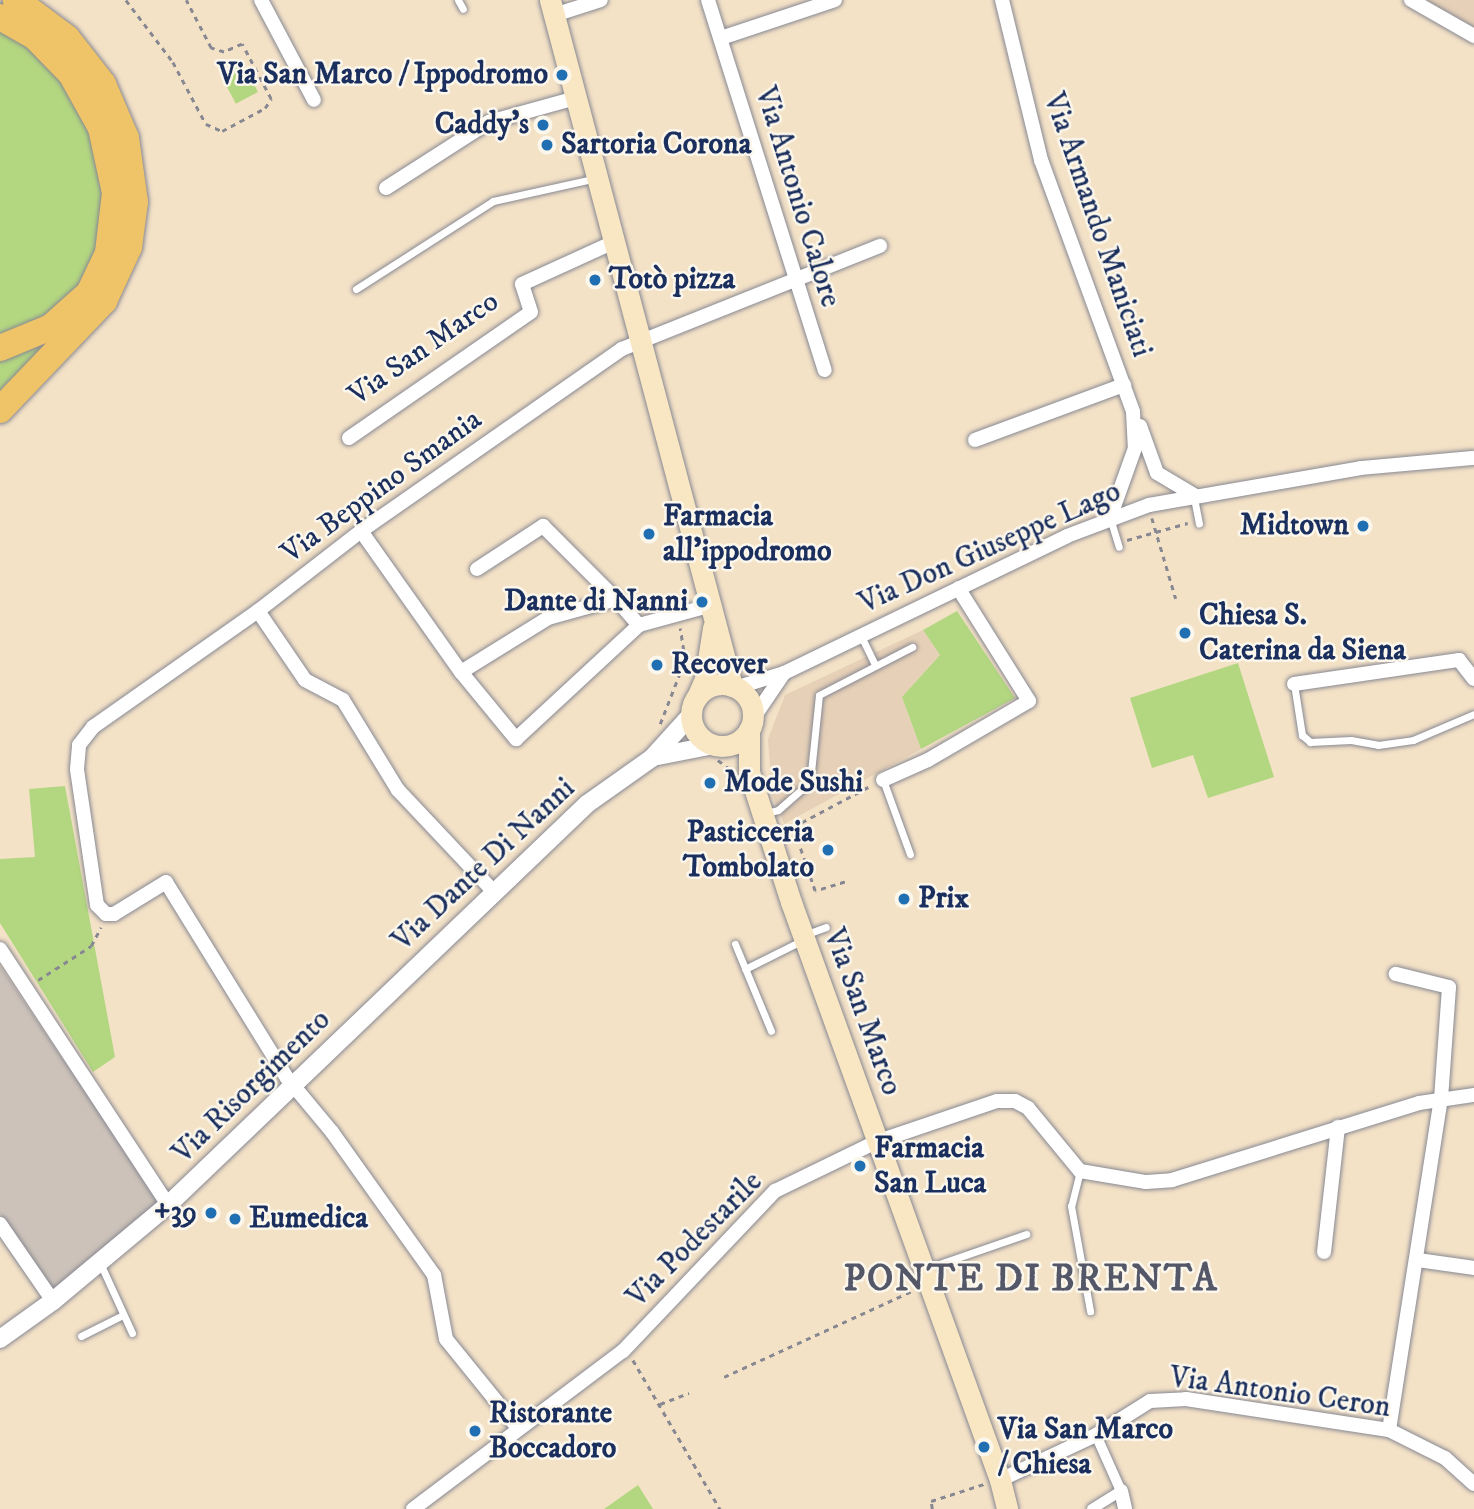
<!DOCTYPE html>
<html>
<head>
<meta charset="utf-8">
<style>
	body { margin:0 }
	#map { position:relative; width:1474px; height:1509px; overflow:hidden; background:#f4e2c7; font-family:"IM FELL DW Pica",serif }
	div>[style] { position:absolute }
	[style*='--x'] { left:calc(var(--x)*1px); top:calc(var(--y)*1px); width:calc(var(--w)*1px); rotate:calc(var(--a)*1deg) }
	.built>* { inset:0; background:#e6d0b7 }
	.industrial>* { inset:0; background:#ccc2b9 }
	.green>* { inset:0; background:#b3d780; transform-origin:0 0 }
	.path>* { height:2.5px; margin-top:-1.25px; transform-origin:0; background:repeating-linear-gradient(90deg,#888892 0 5px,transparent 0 10px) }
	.roads { filter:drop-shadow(0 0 2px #888892) drop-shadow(0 0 2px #888892) }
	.service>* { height:7px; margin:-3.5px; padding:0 3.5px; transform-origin:3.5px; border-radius:3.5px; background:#fff }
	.pedestrian>* { height:10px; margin:-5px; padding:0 5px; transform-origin:5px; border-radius:5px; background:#fff }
	.minor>* { height:14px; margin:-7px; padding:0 7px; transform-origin:7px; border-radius:7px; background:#fff }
	.tertiary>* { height:18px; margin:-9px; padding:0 9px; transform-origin:9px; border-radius:9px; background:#fff }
	.secondary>* { height:21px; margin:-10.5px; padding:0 10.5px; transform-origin:10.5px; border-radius:10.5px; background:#f9e7c3 }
	.secondary>.ring { margin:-10.5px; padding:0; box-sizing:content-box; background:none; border:21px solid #f9e7c3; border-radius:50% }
	.motorway>* { height:26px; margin:-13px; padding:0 13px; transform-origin:13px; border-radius:13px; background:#efc469 }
	.dots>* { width:19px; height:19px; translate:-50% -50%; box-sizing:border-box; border:4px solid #fbf7ec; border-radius:50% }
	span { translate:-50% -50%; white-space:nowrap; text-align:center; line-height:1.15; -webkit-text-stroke:5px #fbf7ec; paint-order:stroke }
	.poi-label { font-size:30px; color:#1b2f5e; font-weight:700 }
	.right { translate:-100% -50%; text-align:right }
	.left { translate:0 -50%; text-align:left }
	.street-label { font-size:30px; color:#1b2f5e }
	.district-label { font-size:37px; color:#545767; font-weight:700; letter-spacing:2px }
</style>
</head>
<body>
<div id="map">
	<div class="built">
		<div style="clip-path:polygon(1414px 0,1474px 0,1474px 34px)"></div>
		<div style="clip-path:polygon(923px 630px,940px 655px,902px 697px,921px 749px,784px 824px,772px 794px,768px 739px,785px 695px)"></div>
	</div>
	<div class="industrial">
		<div style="clip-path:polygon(0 966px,160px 1203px,51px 1291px,0 1214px)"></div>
	</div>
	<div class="green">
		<div style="clip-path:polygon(0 24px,56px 72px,87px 121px,107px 195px,95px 264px,64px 306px,0 338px)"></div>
		<div style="left:242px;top:62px;width:34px;height:25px;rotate:62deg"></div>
		<div style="clip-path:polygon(55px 338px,0 400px,0 358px)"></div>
		<div style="clip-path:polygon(957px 611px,1015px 698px,921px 749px,902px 697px,940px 655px,923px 630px)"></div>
		<div style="clip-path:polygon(1238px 663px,1274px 777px,1208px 798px,1193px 755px,1152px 768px,1130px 698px)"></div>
		<div style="clip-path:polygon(65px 786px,115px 1057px,93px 1072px,0 923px,0 859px,35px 857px,29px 789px)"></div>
		<div style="clip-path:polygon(638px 1485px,653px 1509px,604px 1509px)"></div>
	</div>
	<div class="path">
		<div style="--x:126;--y:0;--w:78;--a:52.8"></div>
		<div style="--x:173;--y:62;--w:70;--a:62"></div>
		<div style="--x:206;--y:124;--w:17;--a:24"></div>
		<div style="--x:222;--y:131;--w:49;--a:-28.1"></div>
		<div style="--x:265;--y:108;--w:11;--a:-56"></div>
		<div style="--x:271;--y:99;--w:62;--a:-117.8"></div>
		<div style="--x:242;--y:44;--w:20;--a:156"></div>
		<div style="--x:224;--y:52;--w:14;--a:-163"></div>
		<div style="--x:211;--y:48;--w:54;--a:-117.5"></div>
		<div style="--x:1152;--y:518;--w:84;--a:73.5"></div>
		<div style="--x:1127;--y:540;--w:63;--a:-15.6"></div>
		<div style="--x:660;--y:724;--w:69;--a:-68.7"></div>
		<div style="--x:685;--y:660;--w:32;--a:-99"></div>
		<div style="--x:718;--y:760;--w:18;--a:38"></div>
		<div style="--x:845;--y:882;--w:31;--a:163"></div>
		<div style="--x:815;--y:891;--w:68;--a:-109"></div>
		<div style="--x:793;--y:827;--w:87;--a:-28"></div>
		<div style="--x:38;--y:980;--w:63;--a:-32.7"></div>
		<div style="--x:91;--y:946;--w:21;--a:-62"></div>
		<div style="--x:633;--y:1360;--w:173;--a:59.7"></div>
		<div style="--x:724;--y:1377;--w:207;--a:-24.6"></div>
		<div style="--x:660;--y:1404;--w:31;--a:-21"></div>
		<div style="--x:932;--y:1509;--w:8;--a:-97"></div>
		<div style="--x:931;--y:1501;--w:56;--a:-17.8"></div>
	</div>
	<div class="roads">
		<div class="service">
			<div style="--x:458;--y:0;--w:10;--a:61"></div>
			<div style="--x:356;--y:289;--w:163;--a:-32.7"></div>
			<div style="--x:493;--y:201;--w:107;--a:-12.5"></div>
			<div style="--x:1194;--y:498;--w:26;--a:79"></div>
			<div style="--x:1110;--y:518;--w:30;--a:73"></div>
			<div style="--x:861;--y:636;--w:32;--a:64"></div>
			<div style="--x:1294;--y:684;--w:52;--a:81.1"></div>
			<div style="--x:1302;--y:735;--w:11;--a:41"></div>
			<div style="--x:1310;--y:742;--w:41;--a:-2.8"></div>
			<div style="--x:1351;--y:740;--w:27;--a:10"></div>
			<div style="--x:1378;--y:745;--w:35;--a:-8"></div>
			<div style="--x:1413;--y:740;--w:66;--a:-23.1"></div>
			<div style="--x:883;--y:780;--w:79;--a:70"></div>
			<div style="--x:766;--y:813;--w:12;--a:-14"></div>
			<div style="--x:778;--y:810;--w:43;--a:-41.2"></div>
			<div style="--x:810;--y:782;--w:87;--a:-84.1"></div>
			<div style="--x:819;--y:695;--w:105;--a:-27.3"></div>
			<div style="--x:807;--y:934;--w:20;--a:-20"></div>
			<div style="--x:735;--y:944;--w:94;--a:67.5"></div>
			<div style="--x:745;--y:969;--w:63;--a:-26.6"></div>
			<div style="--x:1080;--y:1171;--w:36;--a:104"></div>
			<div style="--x:1071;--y:1206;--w:107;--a:79.7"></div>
			<div style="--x:100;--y:1263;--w:77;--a:65.4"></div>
			<div style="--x:928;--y:1268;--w:104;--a:-19.1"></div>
			<div style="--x:81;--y:1336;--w:47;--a:-26.6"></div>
		</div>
		<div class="pedestrian">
			<div style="--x:1092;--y:1509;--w:34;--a:-32"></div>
			<div style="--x:1121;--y:1491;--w:61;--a:-114.1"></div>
		</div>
		<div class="minor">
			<div style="--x:261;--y:0;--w:113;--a:62.1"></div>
			<div style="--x:708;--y:0;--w:388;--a:72.5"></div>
			<div style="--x:1002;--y:0;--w:165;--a:76.3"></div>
			<div style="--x:1041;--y:160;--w:268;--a:69.9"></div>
			<div style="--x:1133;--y:412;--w:36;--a:87"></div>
			<div style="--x:1135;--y:448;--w:74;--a:109.7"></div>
			<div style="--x:1411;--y:0;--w:73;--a:29.7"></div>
			<div style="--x:554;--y:15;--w:49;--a:-17.7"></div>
			<div style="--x:721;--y:38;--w:120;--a:-18.4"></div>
			<div style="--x:386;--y:188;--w:122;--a:-32.7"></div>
			<div style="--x:489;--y:122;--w:90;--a:-15.4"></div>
			<div style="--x:1140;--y:426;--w:50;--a:70.1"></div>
			<div style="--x:1157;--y:473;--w:43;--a:30.7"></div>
			<div style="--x:349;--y:438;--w:221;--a:-34.7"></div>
			<div style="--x:531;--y:312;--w:29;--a:-108"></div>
			<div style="--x:522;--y:284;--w:101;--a:-24.5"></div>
			<div style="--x:975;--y:440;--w:159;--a:-20.3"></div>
			<div style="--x:361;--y:531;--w:173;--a:54.7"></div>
			<div style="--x:461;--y:672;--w:102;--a:-31.8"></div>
			<div style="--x:548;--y:618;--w:71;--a:-15.6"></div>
			<div style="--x:616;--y:599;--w:35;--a:49"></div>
			<div style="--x:639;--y:625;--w:72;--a:-15.4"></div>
			<div style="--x:477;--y:569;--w:79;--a:-33.1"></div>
			<div style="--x:543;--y:526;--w:103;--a:45"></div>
			<div style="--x:258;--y:611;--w:83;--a:55.7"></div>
			<div style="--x:305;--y:680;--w:43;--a:27.8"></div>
			<div style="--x:343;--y:700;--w:105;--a:58.6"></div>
			<div style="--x:398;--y:790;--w:140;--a:46.7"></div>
			<div style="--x:461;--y:672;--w:87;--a:50.6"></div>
			<div style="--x:516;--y:739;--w:168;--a:-42.8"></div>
			<div style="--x:1294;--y:684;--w:167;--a:-8.3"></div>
			<div style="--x:1459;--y:660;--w:24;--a:52"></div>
			<div style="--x:735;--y:688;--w:51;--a:-17"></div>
			<div style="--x:784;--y:673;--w:314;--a:-25.8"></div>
			<div style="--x:1067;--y:536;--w:88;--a:-20.7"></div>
			<div style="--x:1149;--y:505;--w:215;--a:-9.9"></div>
			<div style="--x:1361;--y:468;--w:113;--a:-5.1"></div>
			<div style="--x:752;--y:720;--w:57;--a:-55.8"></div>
			<div style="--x:883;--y:780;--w:49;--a:-24"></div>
			<div style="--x:928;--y:760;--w:117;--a:-30.3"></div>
			<div style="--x:1029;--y:701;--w:133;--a:-122.1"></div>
			<div style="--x:0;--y:949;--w:306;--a:56.7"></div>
			<div style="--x:0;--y:1224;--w:93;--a:55.5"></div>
			<div style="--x:1324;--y:1252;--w:126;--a:-83.6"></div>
			<div style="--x:1418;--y:1260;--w:57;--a:8.1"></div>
			<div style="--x:518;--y:1428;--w:114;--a:-129"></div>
			<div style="--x:446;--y:1339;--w:65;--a:-100.6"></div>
			<div style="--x:434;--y:1275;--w:176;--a:-125.5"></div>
			<div style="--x:332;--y:1132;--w:70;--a:-129.8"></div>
			<div style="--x:287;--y:1078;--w:230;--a:-121.7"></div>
			<div style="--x:166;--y:882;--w:61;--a:148.4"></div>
			<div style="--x:114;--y:914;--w:8;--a:180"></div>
			<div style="--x:106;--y:914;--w:13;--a:-135"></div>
			<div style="--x:97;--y:905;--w:137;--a:-98.4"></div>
			<div style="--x:77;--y:769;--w:24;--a:-85"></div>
			<div style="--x:79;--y:745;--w:23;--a:-52"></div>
			<div style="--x:93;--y:727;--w:202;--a:-35.1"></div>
			<div style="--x:258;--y:611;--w:130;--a:-37.8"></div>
			<div style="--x:361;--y:531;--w:318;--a:-34.9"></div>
			<div style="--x:622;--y:349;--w:278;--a:-21.8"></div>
			<div style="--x:1389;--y:1430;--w:335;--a:-81.1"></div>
			<div style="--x:1441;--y:1099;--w:112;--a:-85.9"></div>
			<div style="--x:1449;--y:987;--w:55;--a:-166.2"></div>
			<div style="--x:1000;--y:1480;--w:106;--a:-25.1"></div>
			<div style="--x:1096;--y:1435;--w:64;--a:-32.2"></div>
			<div style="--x:1150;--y:1401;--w:36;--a:-3"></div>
			<div style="--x:1186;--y:1399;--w:205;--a:8.7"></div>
			<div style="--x:1389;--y:1430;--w:63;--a:26.6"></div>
			<div style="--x:1445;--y:1458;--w:39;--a:42"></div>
			<div style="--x:1121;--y:1491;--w:18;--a:77"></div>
			<div style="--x:413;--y:1509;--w:263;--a:-37"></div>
			<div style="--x:623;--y:1351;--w:221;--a:-46.5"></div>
			<div style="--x:775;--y:1191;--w:112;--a:-25.9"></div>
			<div style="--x:876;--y:1142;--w:128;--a:-18.7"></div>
			<div style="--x:997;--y:1101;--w:18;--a:0"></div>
			<div style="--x:1015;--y:1101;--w:15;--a:28"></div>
			<div style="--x:1028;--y:1108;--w:82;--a:50.5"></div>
			<div style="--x:1080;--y:1171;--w:67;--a:9.5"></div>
			<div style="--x:1146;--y:1182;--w:26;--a:-4"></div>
			<div style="--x:1172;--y:1180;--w:259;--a:-17.3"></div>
			<div style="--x:1419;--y:1103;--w:56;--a:-8.3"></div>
		</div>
		<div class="tertiary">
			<div style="--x:658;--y:756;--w:57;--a:-11.1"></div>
			<div style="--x:0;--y:1339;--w:65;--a:-35.6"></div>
			<div style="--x:53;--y:1301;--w:150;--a:-39.9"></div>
			<div style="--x:168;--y:1205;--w:580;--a:-43.74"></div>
			<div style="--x:587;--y:804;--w:80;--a:-35.3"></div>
			<div style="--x:652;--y:758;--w:58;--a:-47.8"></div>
		</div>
		<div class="secondary">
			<div style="--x:550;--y:0;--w:710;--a:75.14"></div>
			<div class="ring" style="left:691px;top:684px;width:41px;height:41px"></div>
			<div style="--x:697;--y:697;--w:20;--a:-66"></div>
			<div style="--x:705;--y:679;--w:52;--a:-81.1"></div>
			<div style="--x:749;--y:730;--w:42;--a:90"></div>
			<div style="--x:749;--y:772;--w:137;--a:72.1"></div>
			<div style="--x:791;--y:902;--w:615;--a:70.12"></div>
			<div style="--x:1000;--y:1480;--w:30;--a:76"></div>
		</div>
		<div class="motorway">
			<div style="--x:0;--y:17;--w:40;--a:29.7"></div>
			<div style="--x:35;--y:37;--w:52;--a:45.8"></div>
			<div style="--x:71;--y:74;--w:62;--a:60.9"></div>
			<div style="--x:101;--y:128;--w:66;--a:77.8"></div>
			<div style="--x:115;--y:193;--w:60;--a:96.7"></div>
			<div style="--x:108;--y:253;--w:44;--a:115.4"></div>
			<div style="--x:89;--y:293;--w:51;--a:138.2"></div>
			<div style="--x:51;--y:327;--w:55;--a:157.6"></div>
			<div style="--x:0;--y:410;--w:151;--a:-46.3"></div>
			<div style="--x:104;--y:301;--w:60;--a:-65.2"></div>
			<div style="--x:129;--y:247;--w:45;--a:-82.4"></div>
			<div style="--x:135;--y:202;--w:65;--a:-98"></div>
			<div style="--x:126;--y:138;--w:59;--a:-113.1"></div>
			<div style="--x:103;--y:84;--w:58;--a:-128"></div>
			<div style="--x:67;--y:38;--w:64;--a:-143.3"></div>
		</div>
	</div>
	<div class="dots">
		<div style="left:562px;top:75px;background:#1f6fb2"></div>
		<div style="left:543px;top:125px;background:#1f6fb2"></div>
		<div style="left:547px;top:145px;background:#1f6fb2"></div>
		<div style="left:595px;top:280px;background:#1f6fb2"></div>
		<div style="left:1363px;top:526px;background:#1f6fb2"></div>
		<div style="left:649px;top:534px;background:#1f6fb2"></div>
		<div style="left:702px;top:602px;background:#1f6fb2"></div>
		<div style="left:1185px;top:633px;background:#1f6fb2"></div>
		<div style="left:657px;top:665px;background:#1f6fb2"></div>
		<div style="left:710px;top:783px;background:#1f6fb2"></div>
		<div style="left:828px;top:850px;background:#1f6fb2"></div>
		<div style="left:904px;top:899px;background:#1f6fb2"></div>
		<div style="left:860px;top:1166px;background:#1f6fb2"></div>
		<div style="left:211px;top:1213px;background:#1f6fb2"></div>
		<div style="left:235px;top:1219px;background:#1f6fb2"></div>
		<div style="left:475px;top:1431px;background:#1f6fb2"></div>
		<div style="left:984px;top:1447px;background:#1f6fb2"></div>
	</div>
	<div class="poi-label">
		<span class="right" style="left:548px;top:75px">Via San Marco / Ippodromo</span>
		<span class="right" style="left:529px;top:125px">Caddy's</span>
		<span class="left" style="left:561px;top:145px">Sartoria Corona</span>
		<span class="left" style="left:609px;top:280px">Totò pizza</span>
		<span class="left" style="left:663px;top:534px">Farmacia<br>all'ippodromo</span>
		<span class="right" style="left:1349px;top:526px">Midtown</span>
		<span class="right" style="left:688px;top:602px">Dante di Nanni</span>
		<span class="left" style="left:1199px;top:633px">Chiesa S.<br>Caterina da Siena</span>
		<span class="left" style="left:671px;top:665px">Recover</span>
		<span class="left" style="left:724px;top:783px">Mode Sushi</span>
		<span class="right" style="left:814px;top:850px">Pasticceria<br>Tombolato</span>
		<span class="left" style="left:918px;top:899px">Prix</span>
		<span class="left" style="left:874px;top:1166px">Farmacia<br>San Luca</span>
		<span class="right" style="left:197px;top:1213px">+39</span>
		<span class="left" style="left:249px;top:1219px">Eumedica</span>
		<span class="left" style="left:489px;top:1431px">Ristorante<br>Boccadoro</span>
		<span class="left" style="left:998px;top:1447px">Via San Marco<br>/ Chiesa</span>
	</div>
	<div class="street-label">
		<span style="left:797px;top:197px;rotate:73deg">Via Antonio Calore</span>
		<span style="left:1097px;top:225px;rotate:71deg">Via Armando Maniciati</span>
		<span style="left:424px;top:349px;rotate:-35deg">Via San Marco</span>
		<span style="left:382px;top:487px;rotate:-36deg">Via Beppino Smania</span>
		<span style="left:990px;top:548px;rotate:-24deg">Via Don Giuseppe Lago</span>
		<span style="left:484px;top:865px;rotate:-43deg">Via Dante Di Nanni</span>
		<span style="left:862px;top:1012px;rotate:70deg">Via San Marco</span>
		<span style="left:252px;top:1087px;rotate:-44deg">Via Risorgimento</span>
		<span style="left:695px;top:1240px;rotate:-45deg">Via Podestarile</span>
		<span style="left:1280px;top:1393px;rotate:8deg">Via Antonio Ceron</span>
	</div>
	<div class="district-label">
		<span style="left:1031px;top:1280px">PONTE DI BRENTA</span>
	</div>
</div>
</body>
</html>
